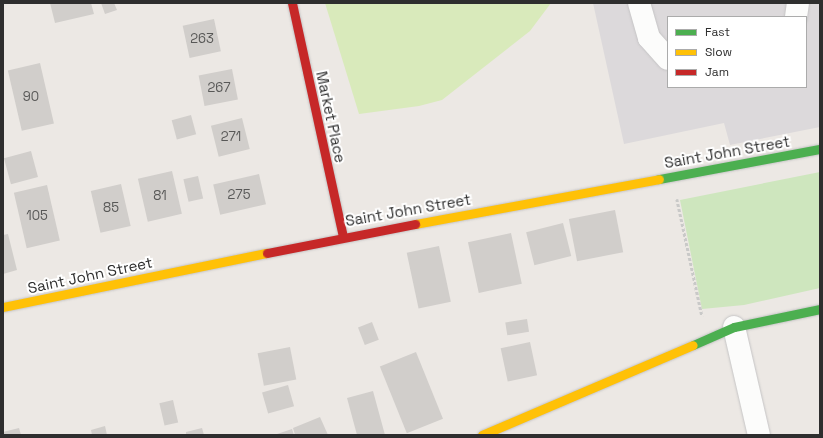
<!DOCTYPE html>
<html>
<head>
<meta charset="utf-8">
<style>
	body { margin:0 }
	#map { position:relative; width:823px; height:438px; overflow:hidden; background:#ece8e4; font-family:"Space Grotesk",sans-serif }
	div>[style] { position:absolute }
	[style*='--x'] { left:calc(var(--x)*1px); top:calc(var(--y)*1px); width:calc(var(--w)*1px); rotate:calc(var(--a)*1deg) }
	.industrial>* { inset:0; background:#dcd9db }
	.green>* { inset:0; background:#cee6be }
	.pitch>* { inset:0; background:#d9eabb }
	.building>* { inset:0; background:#d1cecb; transform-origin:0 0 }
	.path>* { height:2.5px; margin-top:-1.25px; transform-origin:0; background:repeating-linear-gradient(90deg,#c9c9c8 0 3px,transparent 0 5px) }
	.roads { filter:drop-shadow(0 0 1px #c5c4c5) drop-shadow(0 0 1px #c5c4c5) }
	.street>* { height:22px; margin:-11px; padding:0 11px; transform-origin:11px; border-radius:11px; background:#fcfcfb }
	.fast>* { height:9px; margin:-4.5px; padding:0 4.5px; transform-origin:4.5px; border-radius:4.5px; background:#4caf50 }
	.slow>* { height:9px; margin:-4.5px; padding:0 4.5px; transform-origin:4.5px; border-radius:4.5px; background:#ffc107 }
	.jam>* { height:9px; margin:-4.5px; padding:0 4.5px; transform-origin:4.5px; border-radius:4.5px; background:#c62828 }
	span { translate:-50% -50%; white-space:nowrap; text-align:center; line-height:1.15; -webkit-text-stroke:4px #fff; paint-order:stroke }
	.number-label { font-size:13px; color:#585857 }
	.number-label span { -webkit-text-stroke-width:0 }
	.street-label { font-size:15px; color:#2e2e2e }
	.frame { position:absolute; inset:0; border:4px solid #2e2e2e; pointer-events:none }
	.legend { position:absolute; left:667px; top:16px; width:140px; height:72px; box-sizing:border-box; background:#fff; border:1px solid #ababab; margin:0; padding:5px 7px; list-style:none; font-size:12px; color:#2e2e2e }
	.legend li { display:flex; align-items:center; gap:8px; height:20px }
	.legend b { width:20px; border:1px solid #ababab }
</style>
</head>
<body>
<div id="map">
	<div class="industrial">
		<div style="clip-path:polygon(evenodd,593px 3px,820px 3px,820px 127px,730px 145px,724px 123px,624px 144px,593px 3px,668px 17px,806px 17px,806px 87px,668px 87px,668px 17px)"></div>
	</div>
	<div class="green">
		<div style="clip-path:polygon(820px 172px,820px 288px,744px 305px,702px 309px,680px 200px)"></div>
	</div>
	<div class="pitch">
		<div style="clip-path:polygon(325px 3px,551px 3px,530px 31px,442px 100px,419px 106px,359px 114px)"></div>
	</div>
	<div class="building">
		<div style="clip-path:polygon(50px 3px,91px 3px,94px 14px,55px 23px)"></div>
		<div style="clip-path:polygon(101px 3px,114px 3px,117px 10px,105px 14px)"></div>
		<div style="left:214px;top:19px;width:33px;height:32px;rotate:78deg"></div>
		<div style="left:40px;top:63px;width:62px;height:33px;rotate:77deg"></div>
		<div style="left:232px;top:69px;width:31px;height:34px;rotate:79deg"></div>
		<div style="left:191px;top:115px;width:20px;height:20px;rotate:75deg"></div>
		<div style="left:242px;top:118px;width:32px;height:32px;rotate:76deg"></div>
		<div style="left:31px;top:151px;width:27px;height:28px;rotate:75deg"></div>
		<div style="left:172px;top:171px;width:44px;height:35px;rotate:77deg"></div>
		<div style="left:259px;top:174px;width:31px;height:47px;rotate:77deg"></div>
		<div style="left:198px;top:176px;width:23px;height:15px;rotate:77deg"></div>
		<div style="left:121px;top:184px;width:43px;height:31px;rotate:77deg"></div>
		<div style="left:47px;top:185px;width:57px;height:34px;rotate:77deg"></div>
		<div style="left:615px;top:210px;width:43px;height:47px;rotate:79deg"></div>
		<div style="left:563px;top:223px;width:34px;height:38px;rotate:76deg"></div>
		<div style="left:511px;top:233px;width:52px;height:44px;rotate:78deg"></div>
		<div style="clip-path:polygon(8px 234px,17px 270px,3px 274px,3px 235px)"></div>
		<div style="left:439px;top:246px;width:57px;height:33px;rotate:78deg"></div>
		<div style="left:527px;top:319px;width:13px;height:22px;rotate:81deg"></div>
		<div style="left:372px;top:322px;width:19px;height:15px;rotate:69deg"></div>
		<div style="left:530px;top:342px;width:34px;height:30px;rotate:78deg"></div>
		<div style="left:290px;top:347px;width:33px;height:33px;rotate:79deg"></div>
		<div style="left:416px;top:352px;width:72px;height:39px;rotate:68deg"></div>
		<div style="left:288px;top:385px;width:22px;height:27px;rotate:74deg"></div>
		<div style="clip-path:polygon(373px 391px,385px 435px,357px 435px,347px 398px)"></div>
		<div style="left:173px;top:400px;width:23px;height:14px;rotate:77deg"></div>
		<div style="clip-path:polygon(320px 417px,328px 435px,295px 435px,293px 428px)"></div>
		<div style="clip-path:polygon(105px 426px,107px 435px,92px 435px,91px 430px)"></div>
		<div style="clip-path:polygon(19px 428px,21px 435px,3px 435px,3px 432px)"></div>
		<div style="clip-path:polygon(202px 428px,204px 435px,186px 435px,186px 432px)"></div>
		<div style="clip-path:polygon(292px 429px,294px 435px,274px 435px)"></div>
	</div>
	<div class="path">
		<div style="--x:677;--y:199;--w:120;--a:77.9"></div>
	</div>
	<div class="roads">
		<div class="street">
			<div style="--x:639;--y:3;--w:36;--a:74"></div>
			<div style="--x:649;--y:38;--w:28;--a:48"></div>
			<div style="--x:796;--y:17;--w:14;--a:-82"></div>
			<div style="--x:734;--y:327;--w:111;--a:77"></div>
		</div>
		<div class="fast">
			<div style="--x:659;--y:179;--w:164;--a:-10.6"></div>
			<div style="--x:693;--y:345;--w:45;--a:-23.7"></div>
			<div style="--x:734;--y:327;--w:88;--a:-11.8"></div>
		</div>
		<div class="slow">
			<div style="--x:415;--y:224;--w:248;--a:-10.4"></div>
			<div style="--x:3;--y:307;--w:269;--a:-11.6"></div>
			<div style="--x:482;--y:435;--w:229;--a:-23.1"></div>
		</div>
		<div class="jam">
			<div style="--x:292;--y:3;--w:239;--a:77.7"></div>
			<div style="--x:267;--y:253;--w:151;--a:-11.1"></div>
		</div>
	</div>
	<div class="number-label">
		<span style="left:202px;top:39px">263</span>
		<span style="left:219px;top:88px">267</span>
		<span style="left:31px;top:97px">90</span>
		<span style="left:231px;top:137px">271</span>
		<span style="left:239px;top:195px">275</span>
		<span style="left:160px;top:196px">81</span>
		<span style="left:111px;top:208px">85</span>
		<span style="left:37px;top:216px">105</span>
	</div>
	<div class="street-label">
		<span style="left:331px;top:117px;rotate:78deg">Market Place</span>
		<span style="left:727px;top:152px;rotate:-10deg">Saint John Street</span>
		<span style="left:408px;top:210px;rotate:-10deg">Saint John Street</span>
		<span style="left:90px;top:275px;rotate:-12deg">Saint John Street</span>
	</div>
	<div class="frame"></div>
	<ul class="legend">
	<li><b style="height:5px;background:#4caf50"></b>Fast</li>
	<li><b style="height:5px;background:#ffc107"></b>Slow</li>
	<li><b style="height:5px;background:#c62828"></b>Jam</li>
	</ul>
</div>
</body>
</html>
